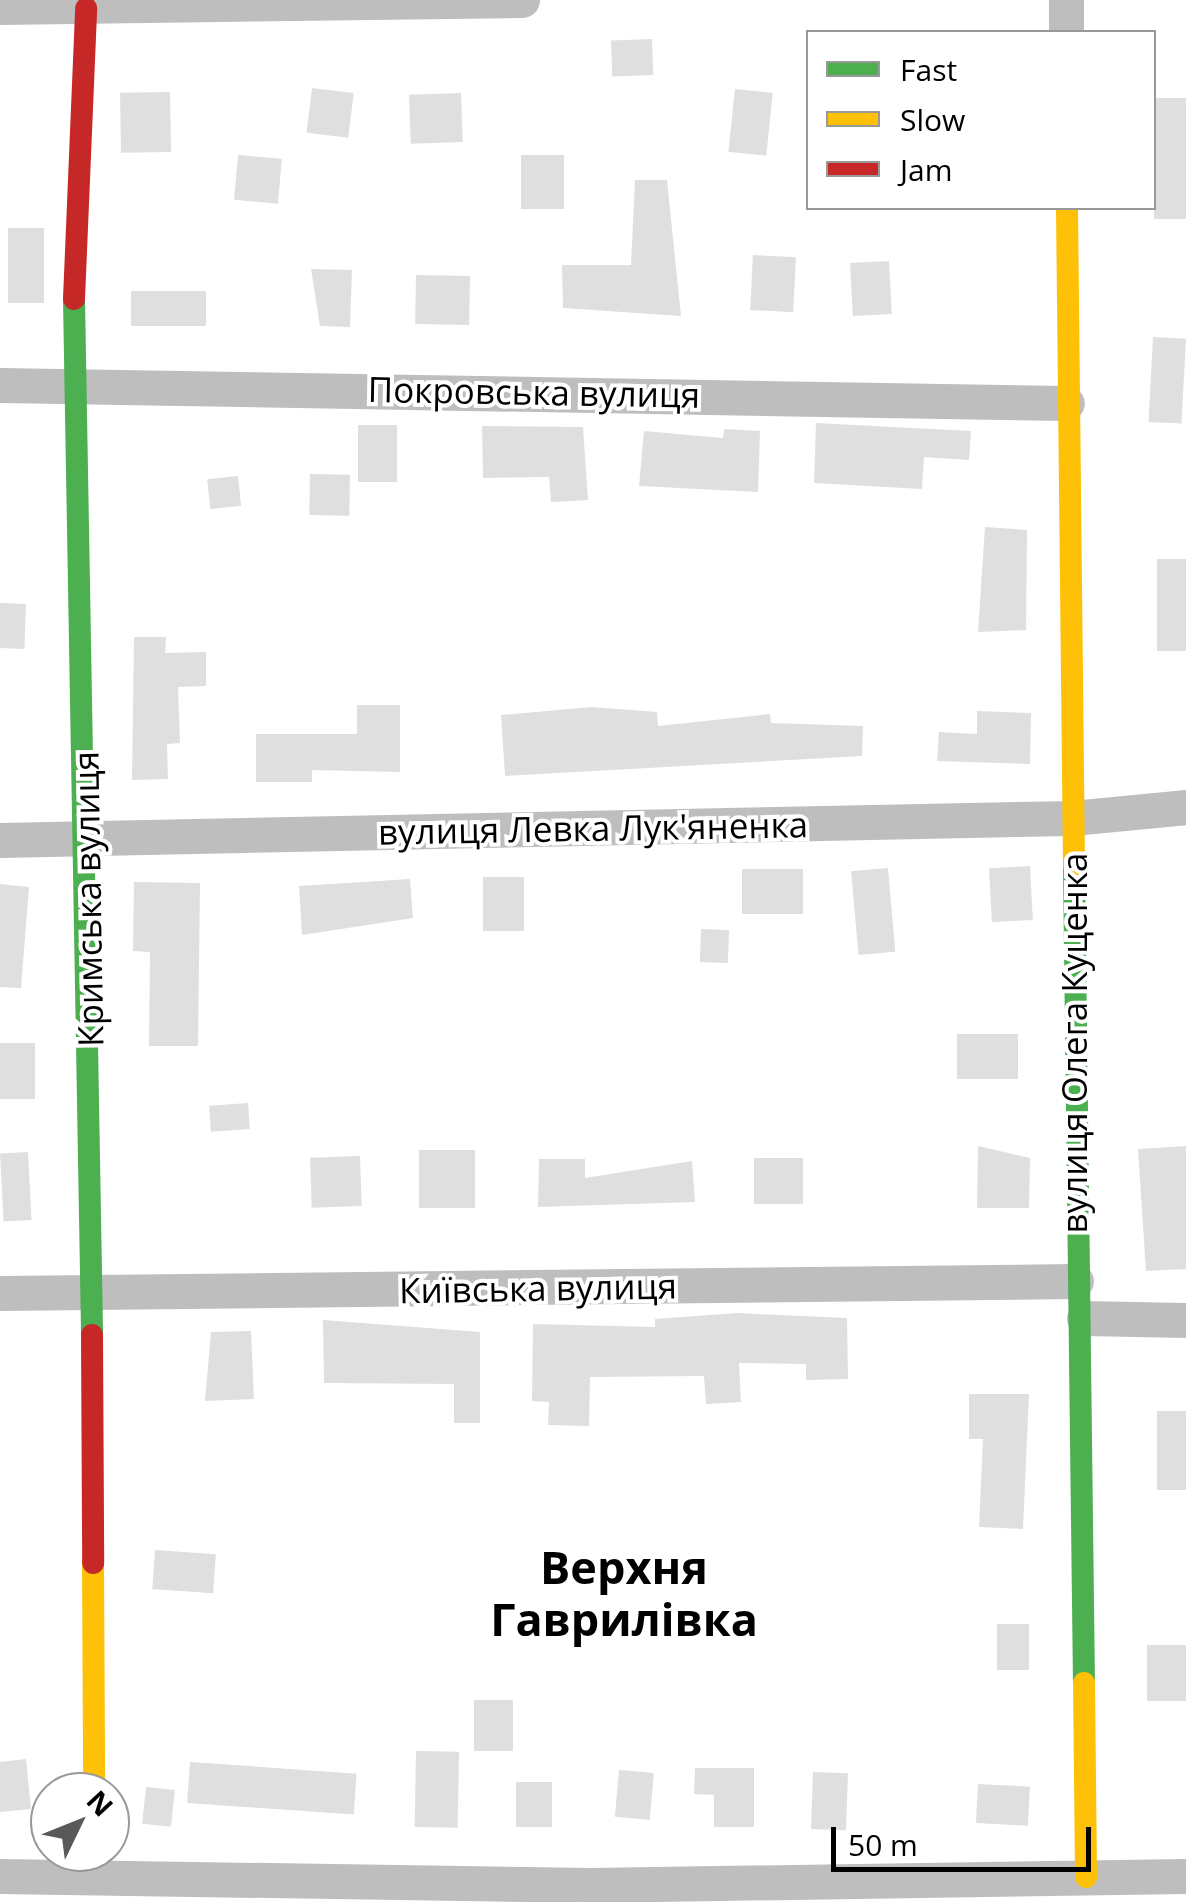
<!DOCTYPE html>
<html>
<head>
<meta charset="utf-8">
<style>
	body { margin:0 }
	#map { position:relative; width:1186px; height:1902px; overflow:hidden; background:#fff; font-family:"Open Sans",sans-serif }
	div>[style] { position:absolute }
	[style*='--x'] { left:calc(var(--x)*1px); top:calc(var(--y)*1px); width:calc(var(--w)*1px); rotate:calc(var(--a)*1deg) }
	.building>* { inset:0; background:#dfdfdf; transform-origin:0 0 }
	.street>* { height:35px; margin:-17.5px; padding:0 17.5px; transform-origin:17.5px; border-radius:17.5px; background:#bebebe }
	.fast>* { height:22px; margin:-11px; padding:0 11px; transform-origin:11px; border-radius:11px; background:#4caf50 }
	.slow>* { height:22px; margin:-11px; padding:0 11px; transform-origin:11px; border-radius:11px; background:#ffc107 }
	.jam>* { height:22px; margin:-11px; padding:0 11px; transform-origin:11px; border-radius:11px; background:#c62828 }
	span { translate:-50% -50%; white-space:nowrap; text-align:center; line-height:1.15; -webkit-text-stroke:8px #fff; paint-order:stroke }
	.street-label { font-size:35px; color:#000 }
	.district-label { font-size:45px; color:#000; font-weight:700 }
	.legend { position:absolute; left:806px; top:30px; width:350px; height:180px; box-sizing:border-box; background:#fff; border:2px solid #999; margin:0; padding:12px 18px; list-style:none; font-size:30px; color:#000 }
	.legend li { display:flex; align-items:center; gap:20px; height:50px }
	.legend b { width:50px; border:2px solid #999 }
	.north { position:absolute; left:30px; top:1772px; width:100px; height:100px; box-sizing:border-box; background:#fff; border:2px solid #999; border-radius:50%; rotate:47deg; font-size:28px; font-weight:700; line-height:40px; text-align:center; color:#000 }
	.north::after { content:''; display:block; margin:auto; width:35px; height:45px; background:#595959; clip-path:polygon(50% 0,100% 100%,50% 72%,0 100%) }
	.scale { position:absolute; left:831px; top:1827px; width:260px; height:45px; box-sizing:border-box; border:5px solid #000; border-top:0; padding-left:12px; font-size:30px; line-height:35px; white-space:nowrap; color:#000; -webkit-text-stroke:8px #fff; paint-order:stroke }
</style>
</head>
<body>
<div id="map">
	<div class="building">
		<div style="left:652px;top:39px;width:36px;height:41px;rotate:88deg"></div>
		<div style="left:312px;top:88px;width:42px;height:45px;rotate:7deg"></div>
		<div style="left:735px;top:89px;width:38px;height:63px;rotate:6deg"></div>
		<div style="left:170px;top:92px;width:60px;height:50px;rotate:89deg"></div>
		<div style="left:461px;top:93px;width:49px;height:52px;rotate:88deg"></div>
		<div style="left:1154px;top:98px;width:32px;height:121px"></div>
		<div style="left:238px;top:155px;width:44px;height:45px;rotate:5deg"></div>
		<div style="left:521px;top:155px;width:43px;height:54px"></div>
		<div style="clip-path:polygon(635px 180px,667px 180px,681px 316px,563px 308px,562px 265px,631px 265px)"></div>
		<div style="left:8px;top:228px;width:36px;height:75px"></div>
		<div style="left:753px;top:255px;width:43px;height:55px;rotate:3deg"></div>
		<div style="left:889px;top:261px;width:53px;height:39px;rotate:87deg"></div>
		<div style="clip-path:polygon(311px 269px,352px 270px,350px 327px,320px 326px)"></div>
		<div style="left:416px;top:275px;width:54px;height:49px;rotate:1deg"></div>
		<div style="left:131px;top:291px;width:75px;height:35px"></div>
		<div style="left:1153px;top:337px;width:33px;height:85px;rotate:3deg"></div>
		<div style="clip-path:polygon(816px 423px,971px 431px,969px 460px,924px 457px,922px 489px,814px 483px)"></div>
		<div style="left:358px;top:425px;width:39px;height:57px"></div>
		<div style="clip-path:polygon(482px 426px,583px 427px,588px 500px,551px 502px,549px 477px,483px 478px)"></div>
		<div style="clip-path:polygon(724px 429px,760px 431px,758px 492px,639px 486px,644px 431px,723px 438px)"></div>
		<div style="left:310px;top:474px;width:40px;height:41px;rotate:1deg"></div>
		<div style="left:238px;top:476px;width:30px;height:31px;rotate:84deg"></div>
		<div style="clip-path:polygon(985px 527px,1027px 530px,1026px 630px,978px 632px)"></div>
		<div style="left:1157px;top:559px;width:29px;height:92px"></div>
		<div style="left:0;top:603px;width:26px;height:45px;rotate:2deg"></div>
		<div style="clip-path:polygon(134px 637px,166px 637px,165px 653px,206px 652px,206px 686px,178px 687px,180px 743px,167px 744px,168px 779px,132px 780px)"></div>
		<div style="clip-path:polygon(357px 705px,400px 705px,400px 772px,312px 770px,312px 782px,256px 782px,256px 734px,357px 734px)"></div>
		<div style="clip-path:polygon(592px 707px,657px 712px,658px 726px,770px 714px,771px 723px,863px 726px,862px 756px,505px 776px,501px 715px)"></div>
		<div style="clip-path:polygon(977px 711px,1031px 713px,1030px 764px,937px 761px,939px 732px,977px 734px)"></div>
		<div style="left:1030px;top:866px;width:54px;height:41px;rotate:87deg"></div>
		<div style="left:888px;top:868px;width:84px;height:37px;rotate:85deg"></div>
		<div style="left:742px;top:869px;width:61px;height:45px"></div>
		<div style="left:483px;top:877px;width:41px;height:54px"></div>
		<div style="clip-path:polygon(410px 879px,413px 918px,302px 935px,299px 886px)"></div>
		<div style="clip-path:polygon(134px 882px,200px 883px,198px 1046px,149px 1046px,150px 952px,133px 951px)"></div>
		<div style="clip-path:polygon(0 884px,29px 887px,21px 988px,0 987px)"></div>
		<div style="left:701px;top:929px;width:28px;height:33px;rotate:2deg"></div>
		<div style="left:957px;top:1034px;width:61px;height:45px"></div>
		<div style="left:0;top:1043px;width:35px;height:56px"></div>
		<div style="left:248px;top:1103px;width:26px;height:39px;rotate:86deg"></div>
		<div style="clip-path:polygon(978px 1146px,1030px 1158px,1029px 1208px,977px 1208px)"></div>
		<div style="clip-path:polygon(1186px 1146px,1186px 1269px,1146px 1271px,1138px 1149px)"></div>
		<div style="left:419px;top:1150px;width:56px;height:58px"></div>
		<div style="left:28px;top:1152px;width:68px;height:28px;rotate:87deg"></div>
		<div style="left:360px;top:1156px;width:50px;height:50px;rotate:88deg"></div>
		<div style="left:754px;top:1158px;width:49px;height:46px"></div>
		<div style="clip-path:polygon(539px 1159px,585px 1159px,585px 1178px,692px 1161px,695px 1202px,538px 1207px)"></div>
		<div style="clip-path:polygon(737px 1313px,847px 1318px,848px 1379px,806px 1380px,806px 1364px,739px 1363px,741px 1402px,706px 1404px,704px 1376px,590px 1377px,589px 1426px,548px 1425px,549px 1402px,532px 1401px,533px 1324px,655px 1327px,655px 1319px)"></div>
		<div style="clip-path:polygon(323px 1320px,480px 1332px,480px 1423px,454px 1423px,454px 1384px,324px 1383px)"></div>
		<div style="clip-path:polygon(251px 1331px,254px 1399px,205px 1401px,211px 1332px)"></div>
		<div style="clip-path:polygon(969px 1394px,1029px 1394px,1023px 1529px,979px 1527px,983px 1439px,969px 1439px)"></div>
		<div style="left:1157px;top:1411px;width:29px;height:79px"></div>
		<div style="left:155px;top:1550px;width:61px;height:39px;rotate:4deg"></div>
		<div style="left:997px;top:1624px;width:32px;height:46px"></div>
		<div style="left:1147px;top:1645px;width:39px;height:56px"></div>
		<div style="left:474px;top:1700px;width:39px;height:51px"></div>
		<div style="left:416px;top:1751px;width:43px;height:76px;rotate:1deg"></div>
		<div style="clip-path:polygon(26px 1759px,31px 1809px,0 1812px,0 1762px)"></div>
		<div style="left:190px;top:1762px;width:167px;height:41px;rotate:4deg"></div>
		<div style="clip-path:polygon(695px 1768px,754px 1768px,754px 1827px,714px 1827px,714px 1795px,694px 1794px)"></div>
		<div style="left:619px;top:1770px;width:35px;height:47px;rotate:5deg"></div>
		<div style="left:813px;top:1772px;width:35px;height:57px;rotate:2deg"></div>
		<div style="left:516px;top:1782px;width:36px;height:45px"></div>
		<div style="left:978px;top:1784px;width:52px;height:39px;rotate:3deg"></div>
		<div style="left:146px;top:1787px;width:29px;height:37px;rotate:6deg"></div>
	</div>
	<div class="street">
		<div style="--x:1066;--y:0;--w:32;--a:90"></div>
		<div style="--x:0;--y:7;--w:522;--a:-0.77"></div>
		<div style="--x:0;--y:385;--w:1067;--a:0.97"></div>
		<div style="--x:0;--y:840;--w:1072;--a:-1.18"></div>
		<div style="--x:1072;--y:818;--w:115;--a:-5.5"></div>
		<div style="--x:0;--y:1293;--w:1076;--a:-0.64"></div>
		<div style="--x:1084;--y:1318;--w:102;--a:1.1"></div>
		<div style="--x:0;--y:1876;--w:590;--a:0.87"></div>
		<div style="--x:590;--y:1885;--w:596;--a:-0.87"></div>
	</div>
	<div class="fast">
		<div style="--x:74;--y:299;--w:1036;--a:89"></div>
		<div style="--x:1074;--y:866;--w:817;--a:89.3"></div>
	</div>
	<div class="slow">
		<div style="--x:1067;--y:208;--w:658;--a:89.39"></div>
		<div style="--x:93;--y:1563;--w:229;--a:89.7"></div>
		<div style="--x:1084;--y:1683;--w:194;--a:89.4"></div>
	</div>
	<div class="jam">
		<div style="--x:74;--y:299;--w:291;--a:-87.6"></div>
		<div style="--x:92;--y:1335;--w:228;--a:89.7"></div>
	</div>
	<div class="street-label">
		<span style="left:534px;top:392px;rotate:1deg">Покровська вулиця</span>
		<span style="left:593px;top:828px;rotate:-1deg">вулиця Левка Лук'яненка</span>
		<span style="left:88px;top:899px;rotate:-91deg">Кримська вулиця</span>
		<span style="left:1074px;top:1043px;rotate:-90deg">вулиця Олега Куценка</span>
		<span style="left:538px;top:1288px;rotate:-1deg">Київська вулиця</span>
	</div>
	<div class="district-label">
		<span style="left:624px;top:1593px">Верхня<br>Гаврилівка</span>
	</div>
	<ul class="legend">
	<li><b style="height:12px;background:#4caf50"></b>Fast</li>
	<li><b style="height:12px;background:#ffc107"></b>Slow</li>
	<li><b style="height:12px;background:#c62828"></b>Jam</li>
	</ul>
	<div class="north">N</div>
	<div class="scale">50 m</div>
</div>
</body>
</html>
